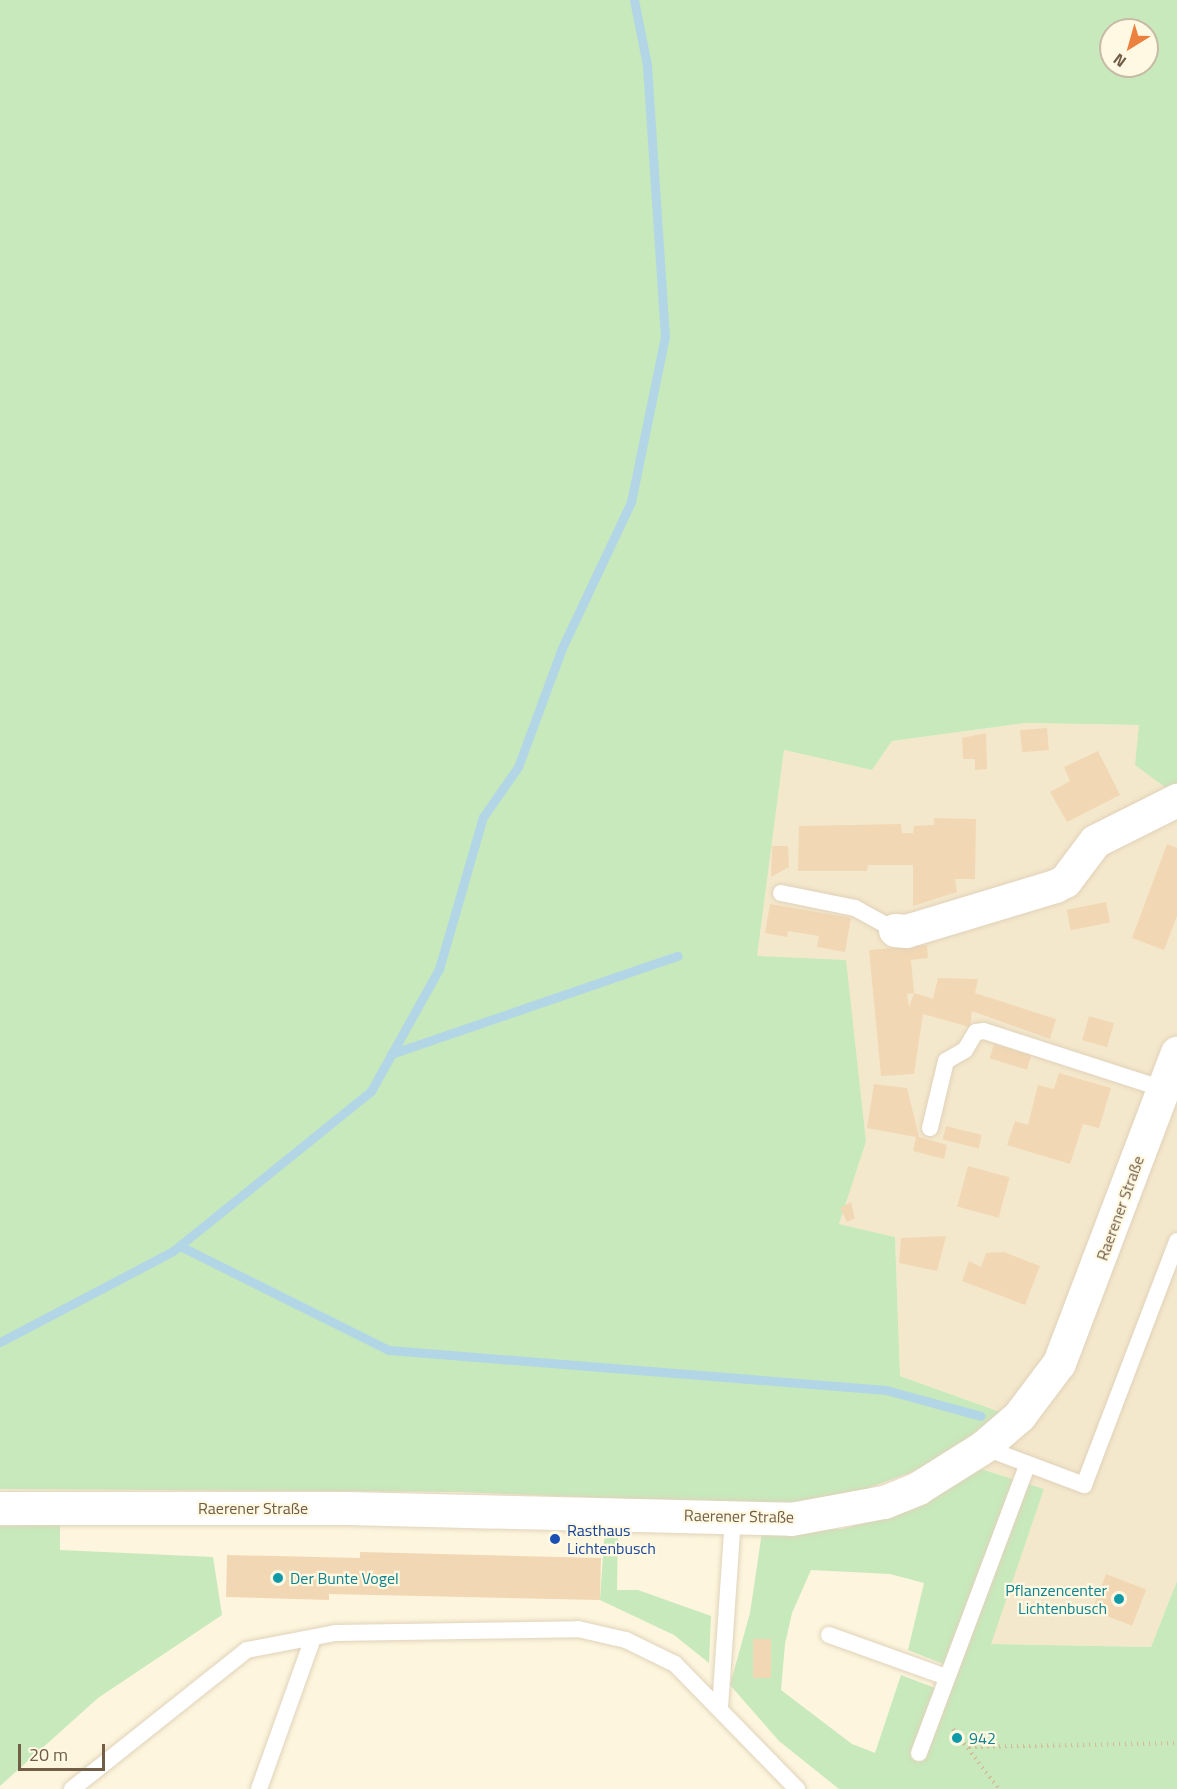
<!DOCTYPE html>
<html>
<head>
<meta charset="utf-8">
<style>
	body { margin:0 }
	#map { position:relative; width:1177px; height:1789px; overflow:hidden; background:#fdf5dd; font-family:"Titillium Web",sans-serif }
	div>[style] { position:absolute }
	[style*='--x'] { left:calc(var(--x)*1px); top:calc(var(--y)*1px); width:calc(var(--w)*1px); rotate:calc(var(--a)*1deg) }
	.residential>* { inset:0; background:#f4e8cc }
	.green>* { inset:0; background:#c7e9bc }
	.stream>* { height:9px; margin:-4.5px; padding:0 4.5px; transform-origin:4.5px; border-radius:4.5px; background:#b2d6e6 }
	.building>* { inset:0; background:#f2d7b4; transform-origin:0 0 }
	.path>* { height:4px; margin-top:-2px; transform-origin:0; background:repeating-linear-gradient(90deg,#d6bb98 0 1.5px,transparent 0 6px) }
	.roads { filter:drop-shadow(0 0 2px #e0d2ba) drop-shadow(0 0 2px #e0d2ba) }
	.lane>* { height:16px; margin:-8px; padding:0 8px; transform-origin:8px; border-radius:8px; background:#fff }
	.street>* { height:33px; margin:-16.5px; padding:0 16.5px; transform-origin:16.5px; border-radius:16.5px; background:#fff }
	.secondary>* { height:33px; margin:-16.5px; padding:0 16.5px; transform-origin:16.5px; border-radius:16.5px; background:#fff }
	.dots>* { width:16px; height:16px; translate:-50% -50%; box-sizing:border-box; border:3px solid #fff9e4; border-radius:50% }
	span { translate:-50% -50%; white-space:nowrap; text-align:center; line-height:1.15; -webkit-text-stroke:4.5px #fff9e4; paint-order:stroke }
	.street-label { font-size:16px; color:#725d46 }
	.transit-label { font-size:16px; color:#164399 }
	.left { translate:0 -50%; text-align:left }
	.culture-label { font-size:16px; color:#0d838f }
	.right { translate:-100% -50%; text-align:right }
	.north { position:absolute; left:1099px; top:18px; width:60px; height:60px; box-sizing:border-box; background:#fff9e4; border:2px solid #c7bba5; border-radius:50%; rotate:217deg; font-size:16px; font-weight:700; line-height:24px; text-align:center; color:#725d46 }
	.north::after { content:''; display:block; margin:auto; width:21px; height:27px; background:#eb813e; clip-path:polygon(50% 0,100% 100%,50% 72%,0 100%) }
	.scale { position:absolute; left:18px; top:1744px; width:87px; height:27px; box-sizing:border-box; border:3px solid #725d46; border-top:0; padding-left:8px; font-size:18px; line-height:21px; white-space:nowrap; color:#725d46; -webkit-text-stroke:4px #fff9e4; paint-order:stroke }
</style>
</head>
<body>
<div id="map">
	<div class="residential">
		<div style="clip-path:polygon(1025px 723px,1139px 725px,1177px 792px,1177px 1581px,1151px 1647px,990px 1644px,1044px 1489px,981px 1469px,1003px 1413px,900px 1376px,895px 1237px,839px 1224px,866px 1142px,756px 956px,784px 750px,872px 770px,892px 741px)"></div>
	</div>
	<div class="green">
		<div style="clip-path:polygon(evenodd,0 0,1177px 0,1177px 792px,1173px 793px,1135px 765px,1139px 725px,1025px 723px,892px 741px,872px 770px,784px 750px,757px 956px,846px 960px,866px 1142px,839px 1224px,895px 1237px,900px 1376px,1003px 1413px,950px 1453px,910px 1473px,857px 1492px,796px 1502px,696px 1502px,459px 1492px,0 1489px,0 0,1111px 30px,1147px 30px,1147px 66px,1111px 66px,1111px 30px)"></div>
		<div style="clip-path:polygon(evenodd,981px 1469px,1044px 1489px,991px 1644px,1151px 1647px,1177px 1581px,1177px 1789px,839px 1789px,779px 1741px,730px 1685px,750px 1613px,762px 1532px,842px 1529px,915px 1509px,981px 1469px,811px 1570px,890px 1574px,924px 1583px,908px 1650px,956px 1669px,948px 1693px,901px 1675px,875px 1753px,852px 1744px,781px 1690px,785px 1644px,792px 1613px,811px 1570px)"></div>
		<div style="clip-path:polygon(60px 1525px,60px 1550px,213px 1557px,222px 1615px,98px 1698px,0 1786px,0 1526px)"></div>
		<div style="clip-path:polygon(618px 1530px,617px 1590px,638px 1590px,711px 1616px,709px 1663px,674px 1635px,600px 1600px,604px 1541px,607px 1531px)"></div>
	</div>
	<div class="stream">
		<div style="--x:391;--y:1054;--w:303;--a:-18.9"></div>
		<div style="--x:180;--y:1246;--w:233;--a:26.5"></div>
		<div style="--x:389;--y:1350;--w:499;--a:4.6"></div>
		<div style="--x:886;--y:1390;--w:98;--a:15.3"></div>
		<div style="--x:0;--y:1342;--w:195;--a:-27.7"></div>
		<div style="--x:173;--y:1251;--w:255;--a:-38.9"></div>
		<div style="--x:371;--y:1091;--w:140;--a:-60.9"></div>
		<div style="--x:439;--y:969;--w:158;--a:-73.9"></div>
		<div style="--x:483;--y:817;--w:61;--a:-55"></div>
		<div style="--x:518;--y:767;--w:127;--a:-69.7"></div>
		<div style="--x:562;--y:648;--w:161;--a:-64.7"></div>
		<div style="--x:631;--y:502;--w:168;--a:-78.4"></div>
		<div style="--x:665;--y:337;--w:273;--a:-93.8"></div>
		<div style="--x:647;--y:65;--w:66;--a:-101.3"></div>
	</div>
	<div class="building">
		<div style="left:1047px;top:728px;width:22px;height:27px;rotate:85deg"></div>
		<div style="clip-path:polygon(986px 733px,987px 769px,975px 770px,975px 759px,963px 759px,962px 738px)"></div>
		<div style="clip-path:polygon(1098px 751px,1120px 795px,1067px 822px,1050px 792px,1070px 781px,1064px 767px)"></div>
		<div style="clip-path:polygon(934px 818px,976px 819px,975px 879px,955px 879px,957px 892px,913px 906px,913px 865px,868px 865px,867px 871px,798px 871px,799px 826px,901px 824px,902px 833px,913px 833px,914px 826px,934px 825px)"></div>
		<div style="clip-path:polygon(1167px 844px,1177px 848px,1177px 916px,1164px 950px,1132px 938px)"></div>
		<div style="clip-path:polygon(772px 846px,788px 846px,789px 867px,771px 877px)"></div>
		<div style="left:1106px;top:902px;width:21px;height:40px;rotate:79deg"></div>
		<div style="clip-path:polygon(770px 904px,851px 918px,845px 952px,817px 947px,819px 936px,788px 931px,787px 937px,765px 933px)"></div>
		<div style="clip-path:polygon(927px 945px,928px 958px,911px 960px,914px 993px,907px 994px,909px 1007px,914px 993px,933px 999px,938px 978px,978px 979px,975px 993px,1056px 1019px,1050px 1039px,972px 1011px,970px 1027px,923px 1014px,914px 1074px,881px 1076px,869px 950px)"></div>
		<div style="left:1089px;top:1016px;width:26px;height:25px;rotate:16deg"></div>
		<div style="left:994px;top:1044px;width:39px;height:15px;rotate:17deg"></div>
		<div style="clip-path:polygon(1059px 1073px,1111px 1088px,1099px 1128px,1083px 1124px,1070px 1164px,1007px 1145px,1015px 1121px,1028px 1125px,1038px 1085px,1054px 1089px)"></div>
		<div style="clip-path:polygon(874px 1084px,907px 1088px,919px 1137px,947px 1145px,944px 1159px,913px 1151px,916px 1137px,867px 1128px)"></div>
		<div style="left:946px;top:1126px;width:37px;height:14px;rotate:14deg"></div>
		<div style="left:968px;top:1166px;width:43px;height:42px;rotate:15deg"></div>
		<div style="clip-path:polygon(851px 1202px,855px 1218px,847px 1222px,840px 1208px)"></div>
		<div style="clip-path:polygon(946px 1236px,937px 1271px,899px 1263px,901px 1238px)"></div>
		<div style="clip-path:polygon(1004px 1252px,1040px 1266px,1025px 1305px,962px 1281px,969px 1261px,981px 1267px,986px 1253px)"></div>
		<div style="clip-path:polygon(360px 1552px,601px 1558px,600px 1600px,329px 1594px,329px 1600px,226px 1597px,227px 1555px,360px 1558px)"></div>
		<div style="left:1106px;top:1574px;width:43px;height:39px;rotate:21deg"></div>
		<div style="left:753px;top:1639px;width:18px;height:39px"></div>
	</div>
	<div class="path">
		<div style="--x:953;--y:1729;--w:76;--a:52.5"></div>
		<div style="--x:969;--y:1747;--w:208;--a:-1.1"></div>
	</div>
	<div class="roads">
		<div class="lane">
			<div style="--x:781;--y:893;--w:76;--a:11.5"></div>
			<div style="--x:855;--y:908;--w:46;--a:28.8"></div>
			<div style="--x:930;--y:1128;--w:69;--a:-76.6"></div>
			<div style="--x:946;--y:1061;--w:22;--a:-30"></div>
			<div style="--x:965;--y:1050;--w:21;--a:-59"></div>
			<div style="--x:976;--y:1032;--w:8;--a:-7"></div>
			<div style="--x:984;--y:1031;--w:189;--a:17.9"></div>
			<div style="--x:983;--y:1447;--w:108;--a:20.6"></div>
			<div style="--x:1084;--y:1485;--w:261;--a:-69.1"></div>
			<div style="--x:829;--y:1635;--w:124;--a:19.7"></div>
			<div style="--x:720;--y:1708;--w:191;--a:-86.1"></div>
			<div style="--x:919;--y:1753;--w:308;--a:-69.4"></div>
			<div style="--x:72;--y:1789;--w:223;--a:-38.5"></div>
			<div style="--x:247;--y:1650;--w:90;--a:-10.9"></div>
			<div style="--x:335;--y:1633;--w:243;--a:-0.9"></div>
			<div style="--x:578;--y:1629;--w:49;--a:12.9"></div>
			<div style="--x:626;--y:1640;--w:55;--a:26.1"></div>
			<div style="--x:675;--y:1664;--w:175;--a:45.7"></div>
			<div style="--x:259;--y:1789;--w:160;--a:-70.3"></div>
		</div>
		<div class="street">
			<div style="--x:895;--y:930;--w:11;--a:5"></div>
			<div style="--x:906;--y:931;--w:156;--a:-16.8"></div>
			<div style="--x:1055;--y:886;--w:11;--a:-27"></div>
			<div style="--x:1065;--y:881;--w:50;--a:-53.1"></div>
			<div style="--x:1095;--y:841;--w:92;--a:-26.6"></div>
		</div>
		<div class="secondary">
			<div style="--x:0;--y:1508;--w:347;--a:0"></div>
			<div style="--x:347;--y:1508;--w:444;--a:1.4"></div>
			<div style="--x:791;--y:1519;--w:95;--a:-10.4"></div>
			<div style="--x:884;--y:1502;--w:37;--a:-22"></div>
			<div style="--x:918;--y:1488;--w:77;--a:-32.2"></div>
			<div style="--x:983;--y:1447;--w:48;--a:-40.7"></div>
			<div style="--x:1019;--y:1416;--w:66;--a:-53"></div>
			<div style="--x:1059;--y:1363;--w:332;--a:-69.2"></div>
		</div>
	</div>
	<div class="dots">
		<div style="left:555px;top:1539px;background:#1a4fb4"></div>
		<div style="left:278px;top:1578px;background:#0f9aa8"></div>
		<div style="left:1119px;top:1599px;background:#0f9aa8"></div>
		<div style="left:957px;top:1738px;background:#0f9aa8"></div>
	</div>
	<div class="street-label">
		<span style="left:1120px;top:1208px;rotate:-70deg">Raerener Straße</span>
		<span style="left:253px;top:1508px">Raerener Straße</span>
		<span style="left:739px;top:1516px;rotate:1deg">Raerener Straße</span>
	</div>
	<div class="transit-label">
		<span class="left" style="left:567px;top:1539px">Rasthaus<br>Lichtenbusch</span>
	</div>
	<div class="culture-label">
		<span class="left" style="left:290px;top:1578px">Der Bunte Vogel</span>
		<span class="right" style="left:1107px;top:1599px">Pflanzencenter<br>Lichtenbusch</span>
		<span class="left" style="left:969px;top:1738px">942</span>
	</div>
	<div class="north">N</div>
	<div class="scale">20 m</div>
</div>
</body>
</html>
